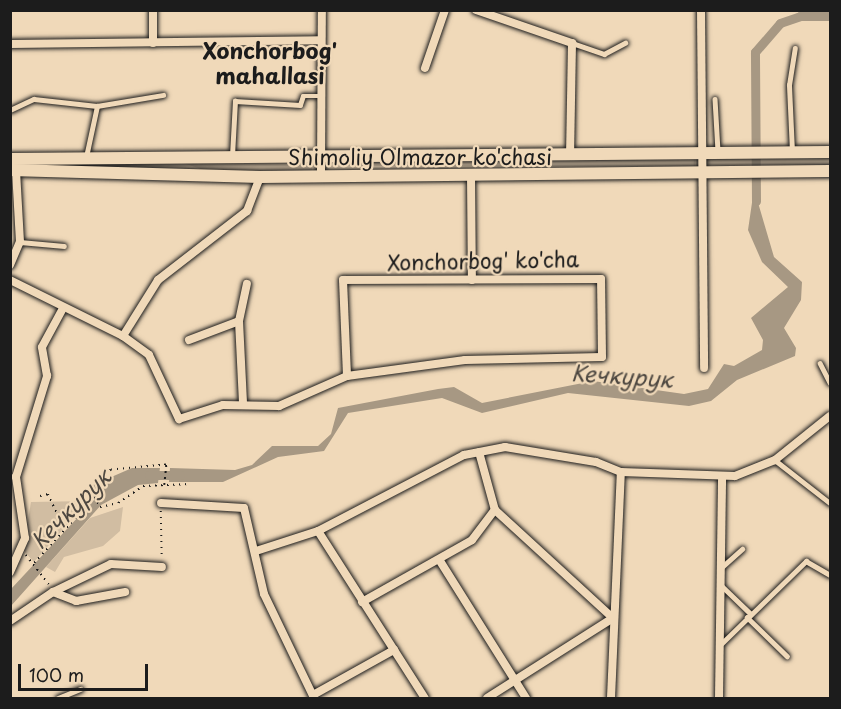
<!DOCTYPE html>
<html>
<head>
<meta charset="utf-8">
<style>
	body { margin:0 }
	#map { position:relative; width:841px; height:709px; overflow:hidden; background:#f0d9b9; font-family:"Playpen Sans",sans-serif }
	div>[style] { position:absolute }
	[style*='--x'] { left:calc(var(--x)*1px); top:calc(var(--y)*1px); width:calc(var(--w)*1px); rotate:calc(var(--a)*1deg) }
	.green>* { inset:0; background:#d1bda2; transform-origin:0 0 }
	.water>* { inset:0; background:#a79883 }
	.canal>* { height:9px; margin:-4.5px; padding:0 4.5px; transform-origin:4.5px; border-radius:4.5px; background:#a79883 }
	.path>* { height:1.5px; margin-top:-0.75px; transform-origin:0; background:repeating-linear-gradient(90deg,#1c1c1c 0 1.5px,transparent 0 6px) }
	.roads { filter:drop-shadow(0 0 2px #1c1c1c) drop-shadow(0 0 2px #1c1c1c) }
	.lane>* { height:4.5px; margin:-2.25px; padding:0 2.25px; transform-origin:2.25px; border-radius:2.25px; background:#f0d9b9 }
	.street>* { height:8px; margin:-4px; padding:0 4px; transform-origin:4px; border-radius:4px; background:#f0d9b9 }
	.secondary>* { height:12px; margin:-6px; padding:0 6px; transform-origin:6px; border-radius:6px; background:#f0d9b9 }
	span { translate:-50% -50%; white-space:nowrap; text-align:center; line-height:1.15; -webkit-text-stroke:4.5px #f0d9b9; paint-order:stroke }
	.street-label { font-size:21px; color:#1c1c1c }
	.neighbourhood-label { font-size:22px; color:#1c1c1c; font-weight:700 }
	.water-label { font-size:22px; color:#4d4740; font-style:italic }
	.frame { position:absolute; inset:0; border:12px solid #1c1c1c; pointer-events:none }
	.scale { position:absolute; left:18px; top:664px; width:130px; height:27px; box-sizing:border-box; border:3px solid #1c1c1c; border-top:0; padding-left:8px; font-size:18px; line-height:21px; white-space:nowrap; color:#1c1c1c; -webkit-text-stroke:4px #f0d9b9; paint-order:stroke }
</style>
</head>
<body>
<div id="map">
	<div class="green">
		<div style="left:695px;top:158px;width:8px;height:358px;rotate:90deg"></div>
		<div style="left:830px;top:158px;width:7px;height:123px;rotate:90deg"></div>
		<div style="clip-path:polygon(183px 163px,312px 165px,312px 172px,201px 169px)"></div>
		<div style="clip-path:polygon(88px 501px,34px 562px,23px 550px,31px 502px)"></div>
		<div style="clip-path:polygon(123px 507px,120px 531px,103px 546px,64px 557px,55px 572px,46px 567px,90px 518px)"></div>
	</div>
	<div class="water">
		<div style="clip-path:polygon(754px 189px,774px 257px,802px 282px,801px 300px,784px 328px,796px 348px,795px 356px,737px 380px,711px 401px,689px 406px,568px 393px,482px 413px,442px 398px,348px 413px,324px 451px,278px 457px,223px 482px,169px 482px,170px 468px,235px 470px,252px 465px,272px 446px,318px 446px,331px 434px,338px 408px,438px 389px,454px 387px,482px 403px,593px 381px,684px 394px,708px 389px,724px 364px,734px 366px,762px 350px,763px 340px,751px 318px,788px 287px,762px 262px,748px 230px)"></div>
		<div style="clip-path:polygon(132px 468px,160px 468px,158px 483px,138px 485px,101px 505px,11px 606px,11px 589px,94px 500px,93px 485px)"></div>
	</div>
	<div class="canal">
		<div style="--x:756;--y:201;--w:149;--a:-90.4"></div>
		<div style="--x:755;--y:52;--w:38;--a:-49"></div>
		<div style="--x:780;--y:23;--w:21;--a:-19"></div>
		<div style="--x:800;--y:16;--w:30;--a:0"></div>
		<div style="--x:149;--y:475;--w:31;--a:0"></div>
	</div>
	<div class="path">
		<div style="--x:164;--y:485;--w:20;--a:-84"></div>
		<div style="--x:166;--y:465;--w:55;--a:174.8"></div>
		<div style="--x:111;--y:470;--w:26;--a:143"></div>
		<div style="--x:90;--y:486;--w:23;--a:65"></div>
		<div style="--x:100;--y:507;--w:18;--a:-13"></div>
		<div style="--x:118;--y:503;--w:30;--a:-34"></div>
		<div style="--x:143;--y:486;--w:46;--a:-2.5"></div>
		<div style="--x:40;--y:496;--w:8;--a:-14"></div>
		<div style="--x:48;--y:494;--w:38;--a:65"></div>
		<div style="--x:161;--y:511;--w:46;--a:88.8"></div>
		<div style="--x:26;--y:555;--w:37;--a:52"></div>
		<div style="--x:34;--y:563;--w:86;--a:-47.4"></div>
	</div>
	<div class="roads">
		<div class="lane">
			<div style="--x:572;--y:43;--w:34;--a:19"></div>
			<div style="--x:604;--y:54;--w:24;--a:-28"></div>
			<div style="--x:715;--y:99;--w:52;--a:86.7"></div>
			<div style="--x:10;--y:110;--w:26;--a:-25"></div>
			<div style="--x:34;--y:99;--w:63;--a:6.3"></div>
			<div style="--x:792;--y:152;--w:67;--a:-92.6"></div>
			<div style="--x:789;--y:85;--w:37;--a:-81"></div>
			<div style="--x:232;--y:156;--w:55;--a:-86.9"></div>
			<div style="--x:235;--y:101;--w:65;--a:3.5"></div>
			<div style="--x:300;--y:105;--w:9;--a:-72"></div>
			<div style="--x:303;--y:96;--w:18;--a:0"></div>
			<div style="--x:86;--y:157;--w:52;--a:-77.8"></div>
			<div style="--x:97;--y:106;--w:67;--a:-9.5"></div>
			<div style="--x:20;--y:242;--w:44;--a:5.2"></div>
			<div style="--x:820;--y:363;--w:22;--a:63"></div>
			<div style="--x:775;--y:460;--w:70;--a:38"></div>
			<div style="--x:722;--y:567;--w:27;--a:-42"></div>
			<div style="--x:722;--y:586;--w:39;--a:44"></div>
			<div style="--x:747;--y:617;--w:56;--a:44.3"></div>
			<div style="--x:721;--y:644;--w:119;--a:-44.3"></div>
			<div style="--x:806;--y:561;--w:28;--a:30"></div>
			<div style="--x:58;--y:698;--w:24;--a:-22"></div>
		</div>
		<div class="street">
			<div style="--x:476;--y:10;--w:102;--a:19"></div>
			<div style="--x:572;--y:43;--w:112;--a:91"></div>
			<div style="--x:701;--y:10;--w:358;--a:89.5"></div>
			<div style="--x:153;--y:43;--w:33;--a:-90"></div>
			<div style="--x:10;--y:44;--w:311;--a:-0.7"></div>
			<div style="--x:425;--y:68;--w:61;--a:-71"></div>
			<div style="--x:471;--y:175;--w:105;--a:89.5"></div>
			<div style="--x:321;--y:176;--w:166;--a:-89.7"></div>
			<div style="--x:10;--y:265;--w:25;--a:-67"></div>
			<div style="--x:20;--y:242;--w:72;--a:-93.2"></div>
			<div style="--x:10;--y:280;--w:126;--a:26.4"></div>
			<div style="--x:123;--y:336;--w:32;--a:36"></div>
			<div style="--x:149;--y:355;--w:71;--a:64.9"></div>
			<div style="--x:179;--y:419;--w:46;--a:-17.7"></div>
			<div style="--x:223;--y:405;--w:56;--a:1"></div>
			<div style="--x:279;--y:406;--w:74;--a:-23.8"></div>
			<div style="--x:347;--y:376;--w:119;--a:-7.7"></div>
			<div style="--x:465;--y:360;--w:137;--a:-1.3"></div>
			<div style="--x:602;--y:357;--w:78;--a:-90.7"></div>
			<div style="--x:601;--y:279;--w:258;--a:179.8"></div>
			<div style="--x:343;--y:280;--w:96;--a:87.6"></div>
			<div style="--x:239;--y:321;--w:38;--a:-78"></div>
			<div style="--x:123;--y:336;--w:66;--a:-58"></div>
			<div style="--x:158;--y:280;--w:113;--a:-37.8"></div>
			<div style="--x:247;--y:211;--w:36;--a:-69"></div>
			<div style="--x:189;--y:340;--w:53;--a:-20.8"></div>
			<div style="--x:239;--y:321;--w:83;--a:87.2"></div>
			<div style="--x:479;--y:452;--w:60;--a:74.6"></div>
			<div style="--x:495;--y:510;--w:160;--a:42.5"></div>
			<div style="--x:613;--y:618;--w:149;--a:147.6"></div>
			<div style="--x:161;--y:503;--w:83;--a:3.4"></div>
			<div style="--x:244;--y:508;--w:88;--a:76.9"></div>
			<div style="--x:264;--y:594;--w:115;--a:64.3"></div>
			<div style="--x:318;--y:531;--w:198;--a:57.4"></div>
			<div style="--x:256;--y:551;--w:65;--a:-17.9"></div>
			<div style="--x:318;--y:531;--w:165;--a:-27.5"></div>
			<div style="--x:464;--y:455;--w:42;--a:-11"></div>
			<div style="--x:505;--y:447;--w:92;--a:9.4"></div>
			<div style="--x:596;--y:462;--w:27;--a:22"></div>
			<div style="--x:621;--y:472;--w:114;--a:2"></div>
			<div style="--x:735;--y:476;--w:43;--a:-21.8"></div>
			<div style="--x:775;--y:460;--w:70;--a:-38.7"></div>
			<div style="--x:440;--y:561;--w:162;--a:57.9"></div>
			<div style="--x:10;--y:572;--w:37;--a:-66"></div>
			<div style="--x:25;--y:538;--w:62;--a:-98.4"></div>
			<div style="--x:16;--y:477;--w:106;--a:-72.9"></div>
			<div style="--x:47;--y:376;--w:29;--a:-100"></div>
			<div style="--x:42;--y:347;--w:42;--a:-61.6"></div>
			<div style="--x:53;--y:592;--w:25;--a:21"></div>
			<div style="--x:76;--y:601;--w:50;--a:-10.4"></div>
			<div style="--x:362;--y:602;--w:126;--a:-29.4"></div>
			<div style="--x:472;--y:540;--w:38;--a:-53"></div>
			<div style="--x:10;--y:621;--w:52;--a:-34"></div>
			<div style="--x:53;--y:592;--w:64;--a:-25.8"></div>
			<div style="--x:111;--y:564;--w:51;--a:3.4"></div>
			<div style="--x:313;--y:695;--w:93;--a:-29.1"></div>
			<div style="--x:611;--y:698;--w:226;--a:-87.5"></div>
			<div style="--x:719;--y:698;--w:222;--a:-89.2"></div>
		</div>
		<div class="secondary">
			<div style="--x:10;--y:159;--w:820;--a:-0.49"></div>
			<div style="--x:10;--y:170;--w:250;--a:1.6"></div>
			<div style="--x:260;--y:177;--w:570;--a:-0.6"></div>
		</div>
	</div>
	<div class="street-label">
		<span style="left:420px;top:156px">Shimoliy Olmazor ko'chasi</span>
		<span style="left:483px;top:260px;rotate:-1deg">Xonchorbog' ko'cha</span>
	</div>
	<div class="neighbourhood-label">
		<span style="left:270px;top:62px">Xonchorbog'<br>mahallasi</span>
	</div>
	<div class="water-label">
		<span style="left:622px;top:375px;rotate:4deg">Кечкурук</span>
		<span style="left:70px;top:508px;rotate:-45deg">Кечкурук</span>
	</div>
	<div class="frame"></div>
	<div class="scale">100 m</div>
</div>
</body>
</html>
